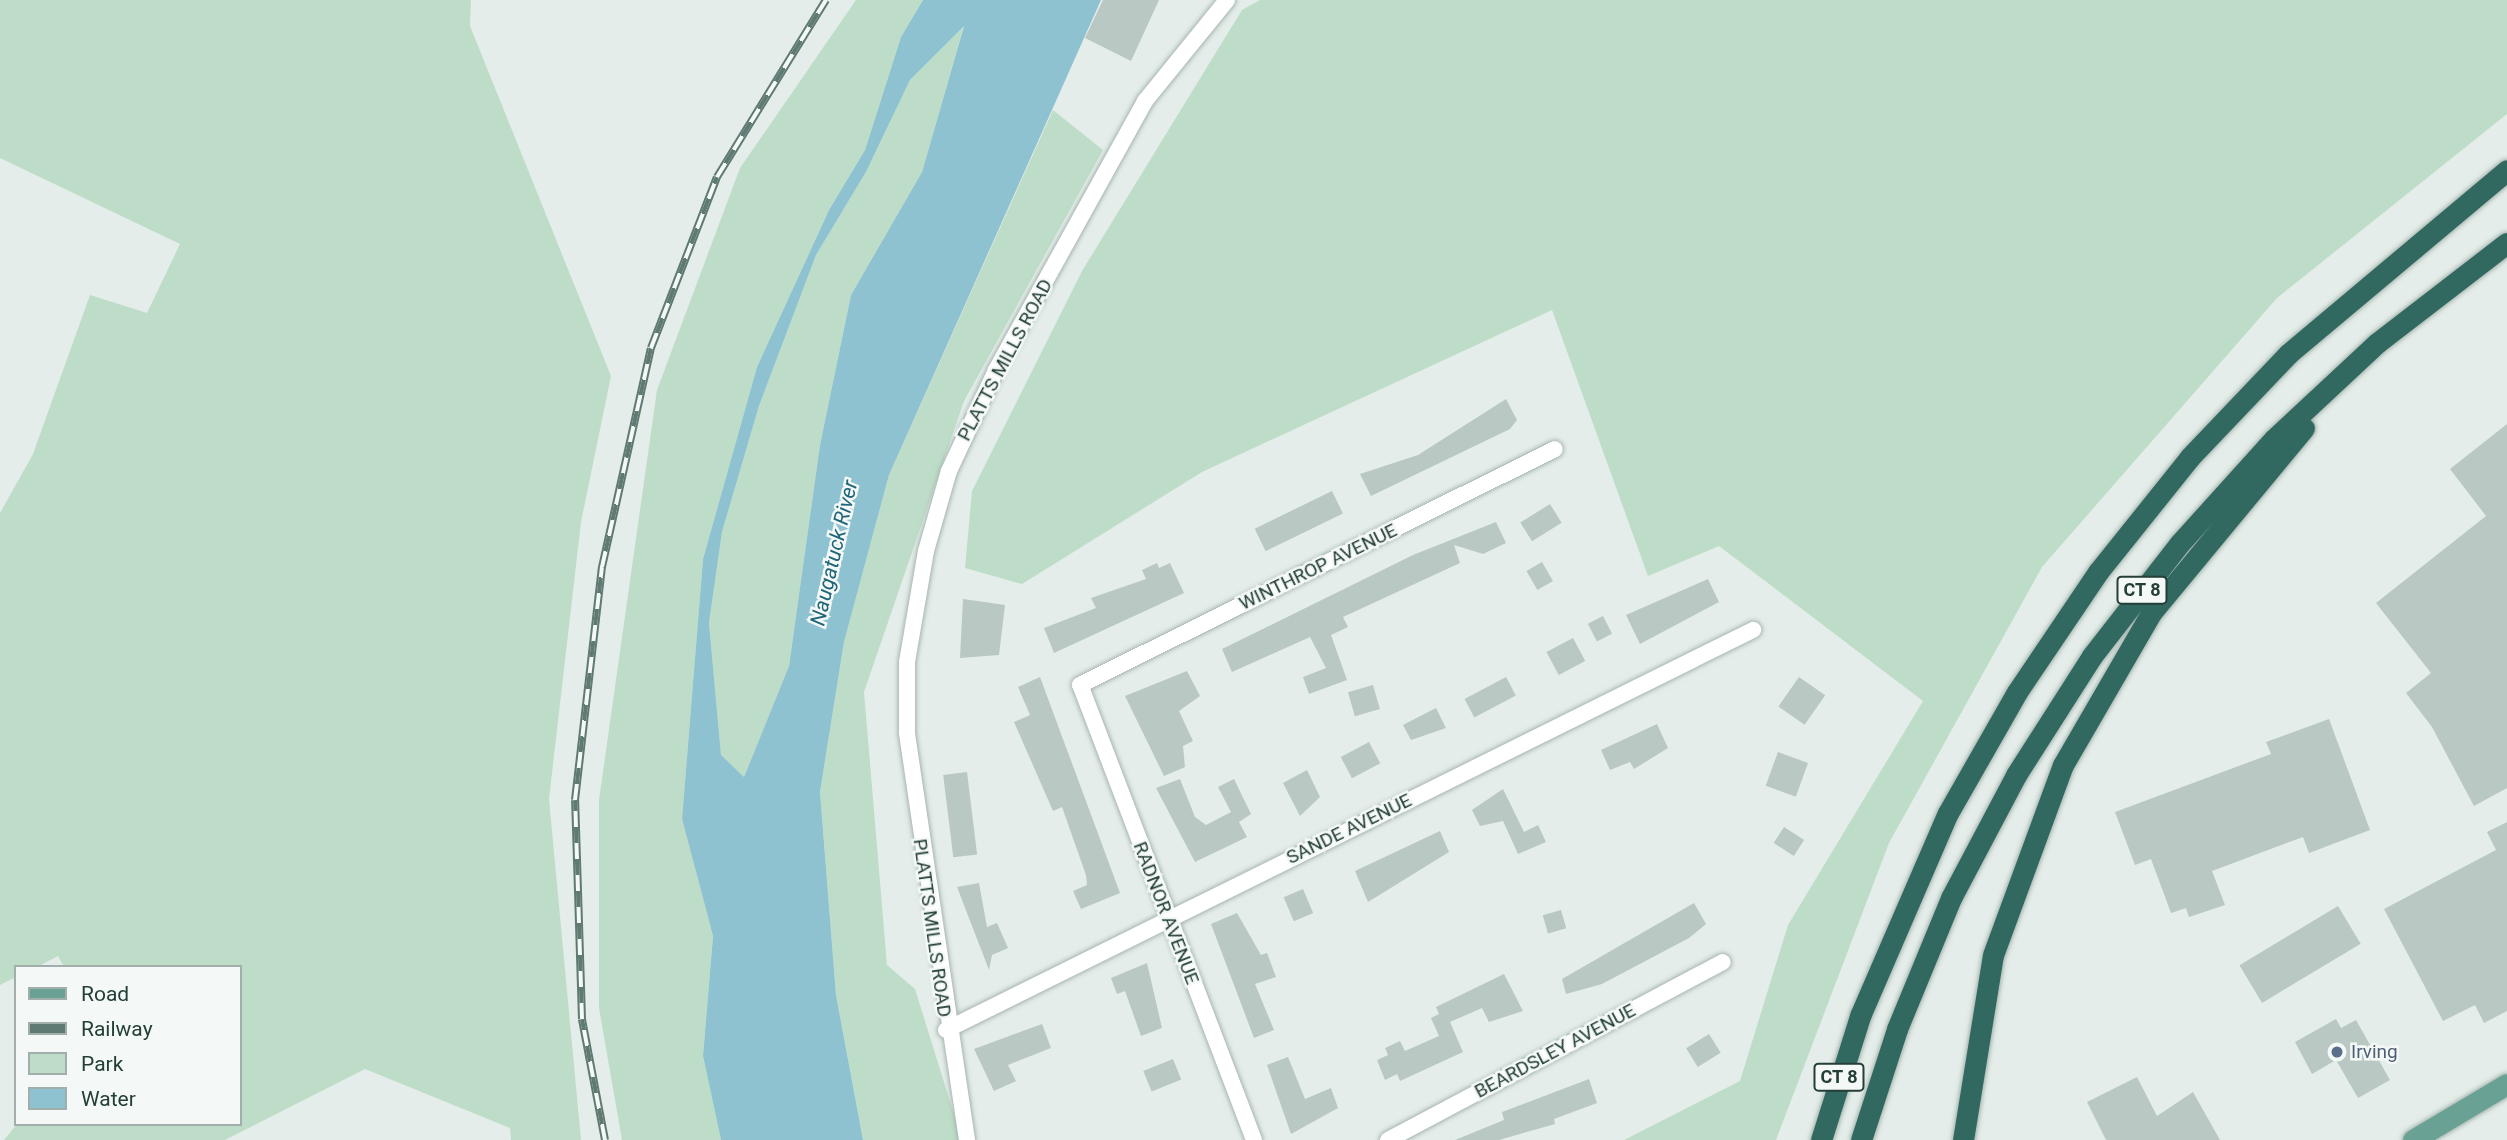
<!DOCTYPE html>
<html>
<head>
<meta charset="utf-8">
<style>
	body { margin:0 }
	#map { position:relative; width:2507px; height:1140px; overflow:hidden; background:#e4ede9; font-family:Roboto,sans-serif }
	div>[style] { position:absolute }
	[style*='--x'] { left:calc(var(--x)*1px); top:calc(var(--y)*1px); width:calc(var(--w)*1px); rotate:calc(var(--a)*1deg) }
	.green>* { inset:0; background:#beddc8 }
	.water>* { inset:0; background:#8ec2d0 }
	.building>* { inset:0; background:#b9c8c2; transform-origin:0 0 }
	.roads { filter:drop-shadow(0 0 2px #a7b5b0) drop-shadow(0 0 2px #a7b5b0) }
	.street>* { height:16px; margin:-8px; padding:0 8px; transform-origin:8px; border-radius:8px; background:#fff }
	.primary>* { height:21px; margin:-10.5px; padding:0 10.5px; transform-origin:10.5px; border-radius:10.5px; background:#6aa195 }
	.highway>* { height:21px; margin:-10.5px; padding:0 10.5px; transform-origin:10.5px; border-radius:10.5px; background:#316960 }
	.rail>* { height:8px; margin-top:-4px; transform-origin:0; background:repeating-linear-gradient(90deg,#f4f9f7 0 16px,#5f7973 0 32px); box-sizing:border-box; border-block:2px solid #5f7973 }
	.dots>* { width:19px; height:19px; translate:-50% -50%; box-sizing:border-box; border:4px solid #f4f9f7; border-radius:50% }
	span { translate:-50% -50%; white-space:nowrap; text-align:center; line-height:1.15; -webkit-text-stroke:5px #f4f9f7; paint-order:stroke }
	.shield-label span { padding:2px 5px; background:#f4f9f7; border:2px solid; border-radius:5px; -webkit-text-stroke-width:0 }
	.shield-label { font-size:18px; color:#243e38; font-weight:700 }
	.street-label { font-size:19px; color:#243e38 }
	.service-label { font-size:19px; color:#4e5e75 }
	.left { translate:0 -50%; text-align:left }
	.water-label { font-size:21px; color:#206578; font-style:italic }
	.legend { position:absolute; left:14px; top:965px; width:228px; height:161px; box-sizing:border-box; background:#f4f9f7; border:2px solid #a1aeab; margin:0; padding:9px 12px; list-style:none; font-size:21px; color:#243e38 }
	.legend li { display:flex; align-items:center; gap:14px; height:35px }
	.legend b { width:35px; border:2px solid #a1aeab }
</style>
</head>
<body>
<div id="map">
	<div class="green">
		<div style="clip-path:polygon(0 0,471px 0,470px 26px,611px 376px,581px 522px,549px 799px,581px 1140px,511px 1140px,510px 1128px,365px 1069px,225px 1140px,4px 1140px,17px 1124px,240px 1124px,240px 967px,64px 967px,58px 956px,37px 967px,16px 967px,16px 977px,0 985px,0 513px,33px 454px,90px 295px,147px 313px,180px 244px,0 158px)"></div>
		<div style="clip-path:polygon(856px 0,923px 0,901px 37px,865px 150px,829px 210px,757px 367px,703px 559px,682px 819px,713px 936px,703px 1056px,721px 1140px,622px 1140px,599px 1008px,599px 800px,657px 390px,740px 168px)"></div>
		<div style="clip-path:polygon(1260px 0,2507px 0,2507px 114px,2277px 298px,2042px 567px,1889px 843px,1776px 1140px,1624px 1140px,1740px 1081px,1788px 925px,1923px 701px,1719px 546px,1648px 576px,1552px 310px,1202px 472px,1022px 584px,965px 568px,972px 491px,1082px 271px,1242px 10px)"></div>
		<div style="clip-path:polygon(964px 25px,922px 172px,851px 295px,820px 445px,789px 666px,744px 777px,721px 756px,709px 623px,722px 532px,759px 406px,816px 255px,866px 172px,910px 80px)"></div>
		<div style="clip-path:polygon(1053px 110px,1103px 150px,964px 401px,864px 692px,887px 965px,915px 989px,962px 1140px,863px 1140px,836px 995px,820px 792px,844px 642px,889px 475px)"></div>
	</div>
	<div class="water">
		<div style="clip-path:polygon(evenodd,923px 0,1101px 0,889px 475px,844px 642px,820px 792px,836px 995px,863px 1140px,721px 1140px,703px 1056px,713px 936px,682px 819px,703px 559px,757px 367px,829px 210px,865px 150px,901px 37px,923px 0,964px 26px,922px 172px,851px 295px,820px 445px,789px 666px,744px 777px,721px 755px,709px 623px,722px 532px,759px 406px,816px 255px,866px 172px,910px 80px,964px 26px)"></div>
	</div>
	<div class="building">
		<div style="clip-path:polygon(1103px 0,1159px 0,1131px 61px,1085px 38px)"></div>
		<div style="clip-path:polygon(1506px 399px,1517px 420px,1510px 429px,1371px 496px,1360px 474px,1418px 455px)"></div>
		<div style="clip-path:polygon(2507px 424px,2507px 788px,2474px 806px,2432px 727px,2406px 693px,2431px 673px,2376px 603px,2486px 516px,2450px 469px)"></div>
		<div style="left:1332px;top:491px;width:25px;height:86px;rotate:64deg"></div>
		<div style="left:1550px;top:504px;width:22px;height:35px;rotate:58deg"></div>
		<div style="clip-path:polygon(1496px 522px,1506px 543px,1483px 554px,1454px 545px,1460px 563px,1343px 617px,1348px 627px,1331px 635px,1347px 680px,1309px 694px,1303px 677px,1326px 668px,1310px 637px,1232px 672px,1222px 649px,1413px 555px)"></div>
		<div style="left:1542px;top:562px;width:22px;height:18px;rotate:60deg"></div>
		<div style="clip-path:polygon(1157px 563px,1159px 568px,1170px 563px,1184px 593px,1054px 653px,1044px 628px,1096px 608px,1091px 598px,1146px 579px,1142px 570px)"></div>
		<div style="clip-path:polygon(1708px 579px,1719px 602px,1640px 644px,1626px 615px)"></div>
		<div style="clip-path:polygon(963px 599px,1005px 605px,999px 655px,960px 658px)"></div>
		<div style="left:1603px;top:616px;width:20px;height:17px;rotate:63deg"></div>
		<div style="left:1573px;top:638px;width:26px;height:30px;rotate:62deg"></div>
		<div style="clip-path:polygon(1187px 671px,1200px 696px,1179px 711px,1193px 741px,1183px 746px,1185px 767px,1164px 776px,1125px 696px)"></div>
		<div style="clip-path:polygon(1040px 677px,1120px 893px,1081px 909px,1073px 891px,1087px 885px,1086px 875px,1062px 807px,1053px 811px,1014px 722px,1030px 715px,1018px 687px)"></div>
		<div style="left:1506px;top:677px;width:21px;height:47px;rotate:62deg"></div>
		<div style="left:1799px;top:677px;width:32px;height:36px;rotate:35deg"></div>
		<div style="left:1373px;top:685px;width:25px;height:26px;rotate:74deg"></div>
		<div style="clip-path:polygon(1436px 708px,1446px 728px,1411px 740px,1403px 725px)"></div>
		<div style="clip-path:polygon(2329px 719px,2370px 830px,2309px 853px,2303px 837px,2212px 871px,2225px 905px,2189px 917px,2186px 908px,2171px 913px,2151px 859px,2135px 865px,2115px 812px,2271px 754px,2266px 742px)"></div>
		<div style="clip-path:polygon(1657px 724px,1668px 748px,1634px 769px,1630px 762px,1610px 770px,1601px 750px)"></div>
		<div style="left:1369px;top:742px;width:24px;height:32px;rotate:62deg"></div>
		<div style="left:1778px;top:752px;width:32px;height:36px;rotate:20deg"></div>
		<div style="clip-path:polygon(1307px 770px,1320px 797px,1300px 816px,1283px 783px)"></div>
		<div style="left:967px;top:772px;width:83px;height:24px;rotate:83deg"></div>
		<div style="clip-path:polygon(1180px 779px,1195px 817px,1206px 825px,1231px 812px,1218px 787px,1234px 779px,1251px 814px,1239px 822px,1247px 837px,1195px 862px,1156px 788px)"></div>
		<div style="clip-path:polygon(1503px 789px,1524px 832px,1538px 825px,1546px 842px,1518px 854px,1503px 821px,1480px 826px,1472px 810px)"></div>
		<div style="clip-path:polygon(2507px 822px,2507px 1011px,2484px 1023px,2475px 1005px,2443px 1021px,2384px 909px,2496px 850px,2487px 832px)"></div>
		<div style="left:1784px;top:827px;width:24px;height:19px;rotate:33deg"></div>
		<div style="clip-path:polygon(1440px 831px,1449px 852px,1368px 902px,1355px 871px)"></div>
		<div style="clip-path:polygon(979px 883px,987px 927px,997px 923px,1008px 948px,992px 955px,989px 970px,957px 887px)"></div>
		<div style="left:1303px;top:889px;width:26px;height:21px;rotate:67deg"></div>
		<div style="clip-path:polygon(1694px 903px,1706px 924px,1689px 938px,1602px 984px,1566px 994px,1562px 979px)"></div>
		<div style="left:2338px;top:906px;width:44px;height:115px;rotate:59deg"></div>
		<div style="left:1561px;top:910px;width:19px;height:19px;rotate:74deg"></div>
		<div style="clip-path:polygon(1237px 913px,1261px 955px,1267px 953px,1276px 977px,1255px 984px,1274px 1030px,1254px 1038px,1211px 924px)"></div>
		<div style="clip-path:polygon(1147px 963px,1162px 1028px,1141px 1036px,1125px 991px,1117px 994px,1111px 978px)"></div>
		<div style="clip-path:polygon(1504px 974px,1523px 1011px,1489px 1022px,1482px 1008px,1450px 1022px,1463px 1052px,1400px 1081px,1397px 1074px,1385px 1080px,1377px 1060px,1388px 1055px,1385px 1048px,1400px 1041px,1405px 1051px,1439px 1036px,1431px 1018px,1439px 1014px,1436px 1007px)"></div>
		<div style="clip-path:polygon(2336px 1019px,2341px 1028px,2356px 1020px,2390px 1080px,2358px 1098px,2336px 1060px,2312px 1074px,2295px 1042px)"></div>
		<div style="clip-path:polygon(1042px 1024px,1051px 1048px,1008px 1065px,1016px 1081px,994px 1091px,974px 1049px)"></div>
		<div style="left:1709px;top:1034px;width:22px;height:27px;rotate:58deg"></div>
		<div style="clip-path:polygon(1288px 1057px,1305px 1099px,1331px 1088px,1338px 1108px,1291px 1134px,1267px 1065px)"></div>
		<div style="left:1173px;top:1059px;width:22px;height:32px;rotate:68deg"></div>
		<div style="clip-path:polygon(2137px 1077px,2157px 1116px,2193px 1092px,2220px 1140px,2106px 1140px,2087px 1102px)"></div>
		<div style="clip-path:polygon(1589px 1079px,1597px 1103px,1554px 1119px,1555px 1124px,1499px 1140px,1455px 1140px,1504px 1120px,1502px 1112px)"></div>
	</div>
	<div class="roads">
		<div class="street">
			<div style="--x:946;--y:1030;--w:901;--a:-26.37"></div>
			<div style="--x:967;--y:1140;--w:412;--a:-98.4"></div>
			<div style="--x:907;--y:732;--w:70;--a:-90"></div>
			<div style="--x:907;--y:662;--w:113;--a:-80.3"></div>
			<div style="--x:926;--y:551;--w:83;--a:-74"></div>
			<div style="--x:949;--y:471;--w:111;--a:-65"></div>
			<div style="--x:996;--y:370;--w:308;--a:-61"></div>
			<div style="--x:1145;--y:101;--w:130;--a:-50.9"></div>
			<div style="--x:1254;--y:1140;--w:487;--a:-110.9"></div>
			<div style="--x:1080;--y:685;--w:530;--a:-26.42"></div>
			<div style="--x:1388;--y:1140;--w:379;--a:-28"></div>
		</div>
		<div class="primary">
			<div style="--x:2413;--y:1140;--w:109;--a:-30.8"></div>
		</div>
		<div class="highway">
			<div style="--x:1821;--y:1140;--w:130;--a:-72.5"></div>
			<div style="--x:1860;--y:1016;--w:221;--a:-66.6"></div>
			<div style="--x:1948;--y:813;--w:139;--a:-60.3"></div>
			<div style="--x:2017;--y:692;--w:145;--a:-56"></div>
			<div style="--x:2098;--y:572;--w:147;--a:-51.3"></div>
			<div style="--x:2190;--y:457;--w:142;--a:-46.4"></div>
			<div style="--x:2288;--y:354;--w:286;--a:-40"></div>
			<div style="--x:1861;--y:1140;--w:117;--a:-72"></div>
			<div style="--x:1897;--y:1029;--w:142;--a:-67.6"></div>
			<div style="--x:1951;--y:898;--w:139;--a:-62.1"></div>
			<div style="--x:2016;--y:775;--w:141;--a:-57.4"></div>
			<div style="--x:2092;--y:656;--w:143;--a:-52.1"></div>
			<div style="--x:2180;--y:543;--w:140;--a:-47.9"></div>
			<div style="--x:2274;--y:439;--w:141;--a:-43"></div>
			<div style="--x:2377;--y:343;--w:164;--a:-37.6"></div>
			<div style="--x:1963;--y:1140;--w:187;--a:-80.8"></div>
			<div style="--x:1993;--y:955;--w:202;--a:-69.8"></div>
			<div style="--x:2063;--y:765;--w:176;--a:-59.9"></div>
			<div style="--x:2151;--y:613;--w:240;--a:-50.4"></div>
		</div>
	</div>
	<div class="rail">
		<div style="--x:605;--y:1140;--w:123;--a:-100.8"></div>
		<div style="--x:582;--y:1019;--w:219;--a:-91.8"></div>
		<div style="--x:575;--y:800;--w:235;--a:-83.4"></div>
		<div style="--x:602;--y:567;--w:224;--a:-77.4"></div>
		<div style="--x:651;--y:348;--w:183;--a:-68.9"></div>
		<div style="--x:717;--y:177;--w:208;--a:-58.4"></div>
	</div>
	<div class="dots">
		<div style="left:2337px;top:1052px;background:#5c6f8a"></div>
	</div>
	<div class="shield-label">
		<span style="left:2142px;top:590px">CT 8</span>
		<span style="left:1839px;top:1077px">CT 8</span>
	</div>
	<div class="street-label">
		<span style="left:1005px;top:360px;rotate:-62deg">PLATTS MILLS ROAD</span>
		<span style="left:1318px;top:567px;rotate:-26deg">WINTHROP AVENUE</span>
		<span style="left:1349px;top:829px;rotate:-26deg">SANDE AVENUE</span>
		<span style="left:1166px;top:913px;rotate:69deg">RADNOR AVENUE</span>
		<span style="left:932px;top:928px;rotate:82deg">PLATTS MILLS ROAD</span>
		<span style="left:1555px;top:1051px;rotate:-28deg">BEARDSLEY AVENUE</span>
	</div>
	<div class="service-label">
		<span class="left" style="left:2351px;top:1052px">Irving</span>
	</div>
	<div class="water-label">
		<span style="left:834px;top:553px;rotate:-77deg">Naugatuck River</span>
	</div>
	<ul class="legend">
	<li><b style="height:9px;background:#6aa195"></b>Road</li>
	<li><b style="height:9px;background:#5f7973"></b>Railway</li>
	<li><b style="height:19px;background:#beddc8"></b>Park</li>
	<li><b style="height:19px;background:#8ec2d0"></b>Water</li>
	</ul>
</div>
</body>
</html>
